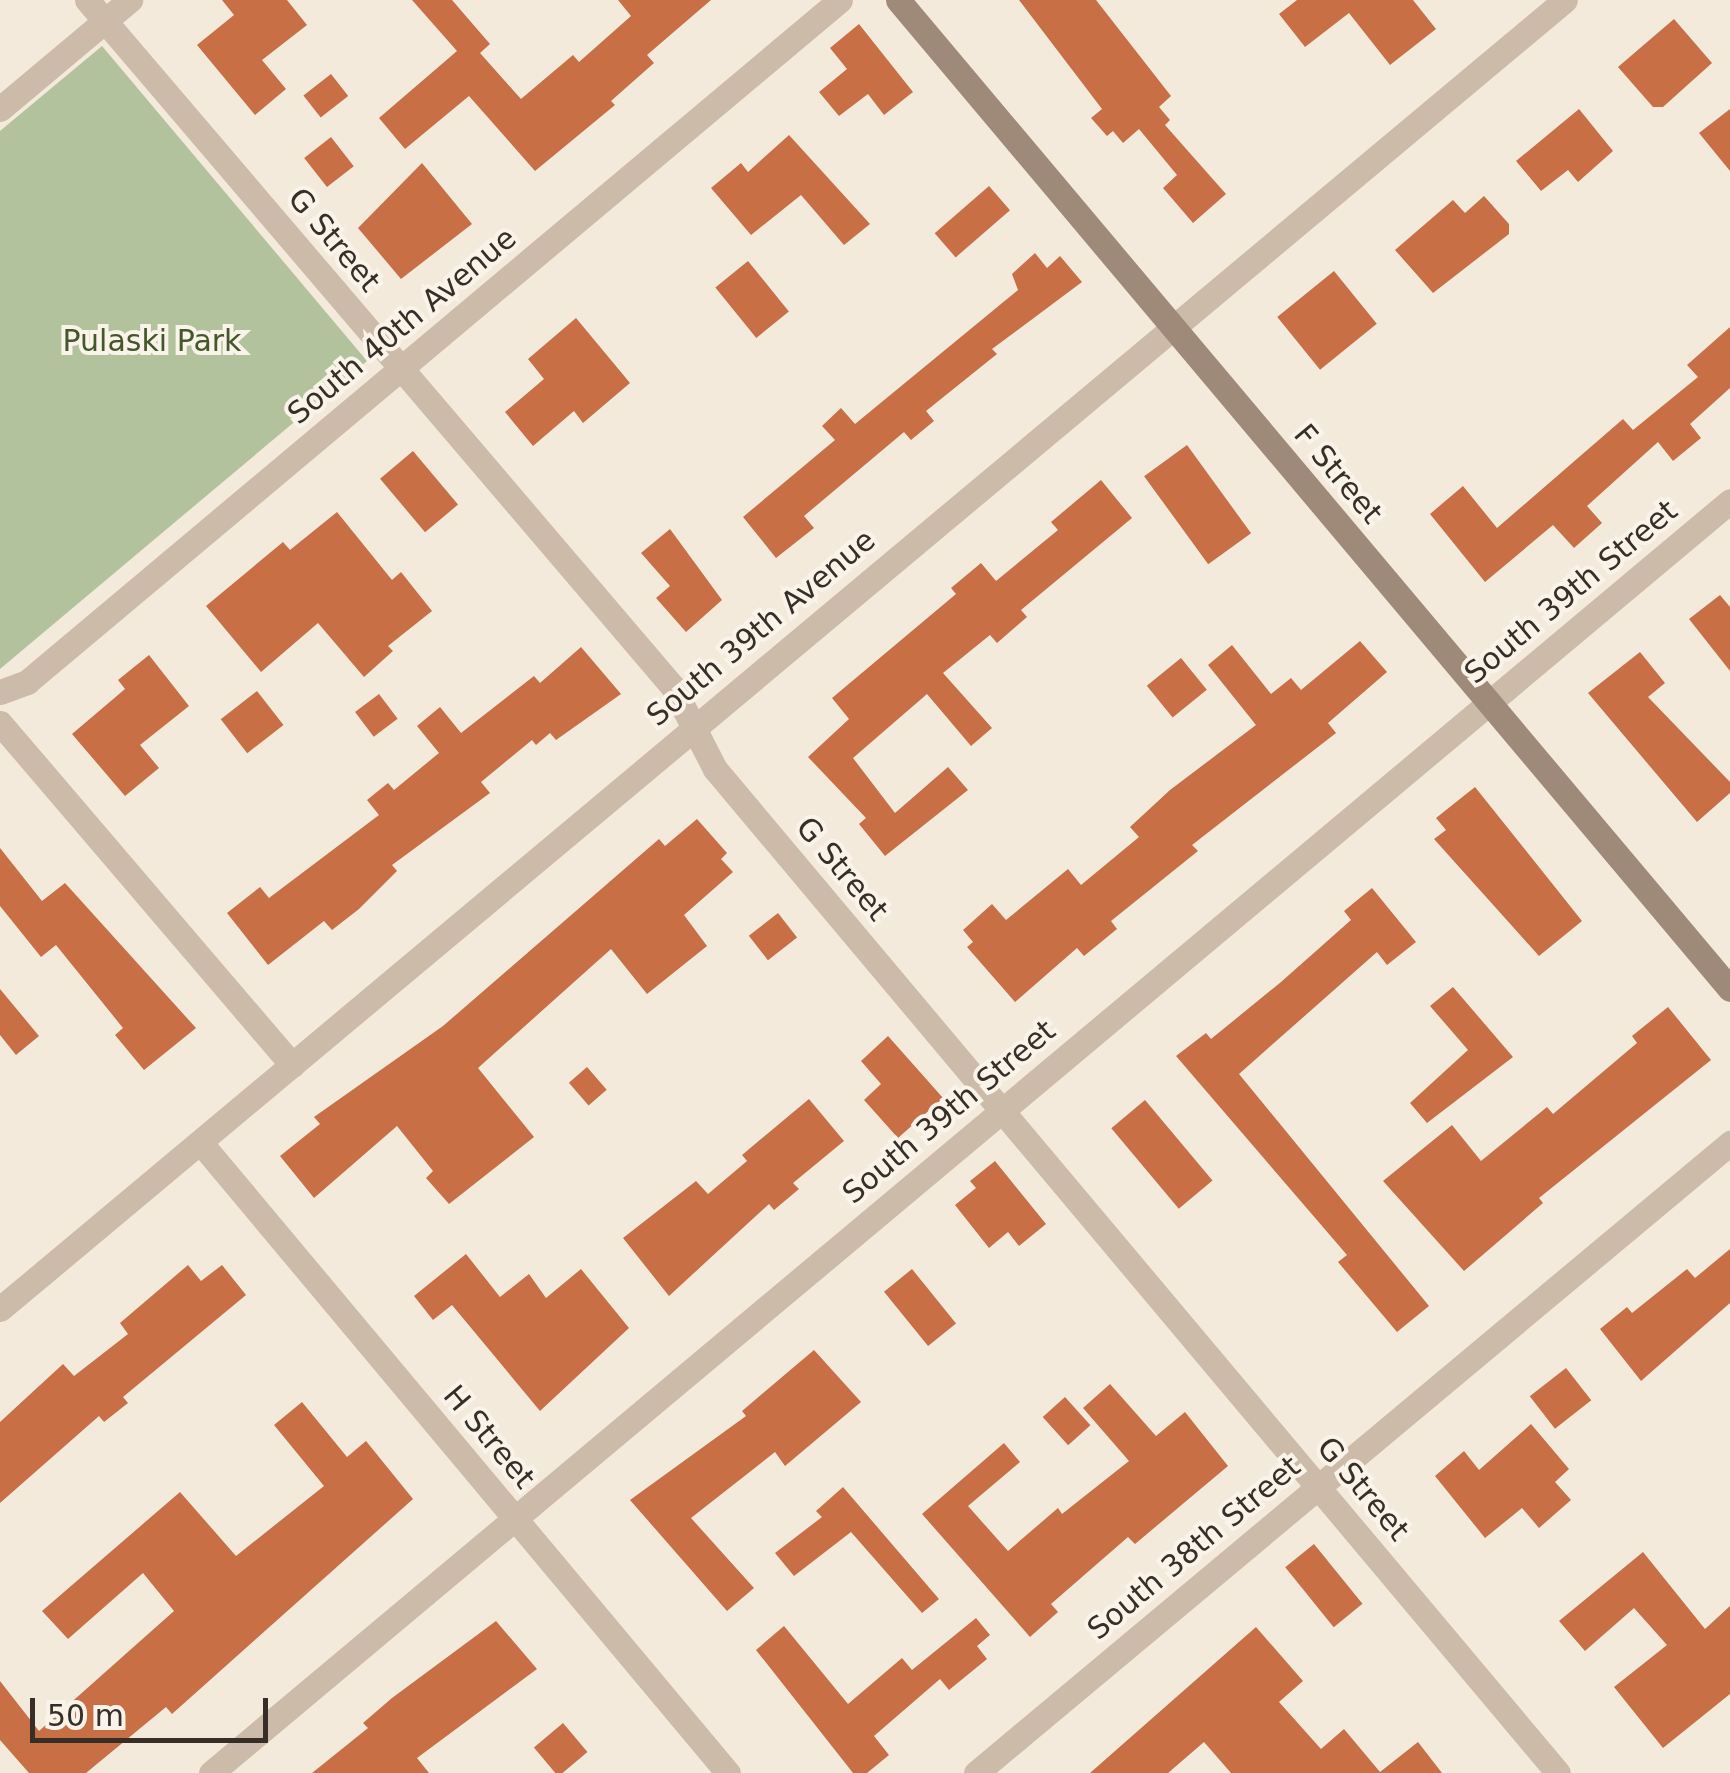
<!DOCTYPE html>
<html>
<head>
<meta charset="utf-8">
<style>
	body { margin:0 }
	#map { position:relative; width:1730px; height:1773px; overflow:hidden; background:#f3eadc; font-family:"DejaVu Sans",sans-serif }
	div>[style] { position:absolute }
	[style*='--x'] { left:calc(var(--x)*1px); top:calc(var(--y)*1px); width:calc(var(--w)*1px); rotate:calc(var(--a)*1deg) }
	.green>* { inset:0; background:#b2c29c }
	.building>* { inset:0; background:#c86f45; transform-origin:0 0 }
	.minor>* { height:25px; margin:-12.5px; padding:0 12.5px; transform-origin:12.5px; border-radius:12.5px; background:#cbbba8 }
	.secondary>* { height:25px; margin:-12.5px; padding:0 12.5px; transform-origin:12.5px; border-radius:12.5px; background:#9f8a79 }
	span { translate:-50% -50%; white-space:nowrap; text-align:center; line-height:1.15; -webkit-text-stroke:8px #faf3e9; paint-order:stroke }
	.street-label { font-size:30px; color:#382e28 }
	.park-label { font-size:30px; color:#43572b }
	.scale { position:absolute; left:30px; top:1698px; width:238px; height:45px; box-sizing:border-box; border:5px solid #382e28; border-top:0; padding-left:12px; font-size:30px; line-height:35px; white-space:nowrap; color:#382e28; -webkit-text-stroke:8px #faf3e9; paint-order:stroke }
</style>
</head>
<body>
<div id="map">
	<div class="green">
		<div style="clip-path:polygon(102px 46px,367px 361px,0 669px,0 131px)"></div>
	</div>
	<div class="building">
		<div style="clip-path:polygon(222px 0,287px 0,307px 25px,262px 60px,286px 89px,255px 115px,197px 45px,234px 15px)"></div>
		<div style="clip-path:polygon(412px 0,452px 0,490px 44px,480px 53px,521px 99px,573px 55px,579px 62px,631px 16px,618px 0,711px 0,647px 55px,654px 63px,611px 101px,615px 105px,535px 171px,469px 96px,405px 149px,379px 118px,457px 51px)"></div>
		<div style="clip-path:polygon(1019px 0,1096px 0,1171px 96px,1159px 107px,1170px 120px,1165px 125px,1226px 194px,1193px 223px,1163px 188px,1177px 175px,1139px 129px,1123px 143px,1113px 131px,1107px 136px,1091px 118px,1102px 109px)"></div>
		<div style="clip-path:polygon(1297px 0,1413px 0,1436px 29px,1390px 65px,1349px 13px,1305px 47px,1279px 14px)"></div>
		<div style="clip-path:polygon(1674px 19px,1712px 63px,1663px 107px,1653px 107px,1618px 67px)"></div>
		<div style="clip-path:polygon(859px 24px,913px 92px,884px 115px,868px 94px,839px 116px,819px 92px,847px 69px,830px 48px)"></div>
		<div style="left:331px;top:74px;width:28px;height:35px;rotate:52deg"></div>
		<div style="clip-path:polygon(1579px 109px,1613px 151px,1578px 182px,1568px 170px,1541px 191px,1516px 161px)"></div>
		<div style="clip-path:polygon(1730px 109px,1730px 171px,1699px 133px)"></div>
		<div style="clip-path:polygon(789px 135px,870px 224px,844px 245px,801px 195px,751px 235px,711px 188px,741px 163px,748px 172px)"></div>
		<div style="left:331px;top:137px;width:37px;height:34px;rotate:52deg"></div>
		<div style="clip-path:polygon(422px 163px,472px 224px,401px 279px,358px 228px)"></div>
		<div style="left:989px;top:186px;width:32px;height:72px;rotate:49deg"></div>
		<div style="clip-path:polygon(1484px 196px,1509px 224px,1509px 234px,1433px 293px,1395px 250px,1453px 200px,1465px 213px)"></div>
		<div style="clip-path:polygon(1035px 253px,1047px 268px,1060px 256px,1082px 282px,992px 349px,997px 354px,926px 411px,934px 421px,911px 440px,904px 432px,804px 516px,814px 528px,776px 558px,743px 517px,835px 440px,822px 426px,841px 408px,855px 424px,1018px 290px,1012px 274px)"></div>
		<div style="left:748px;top:261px;width:65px;height:42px;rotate:51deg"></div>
		<div style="left:1334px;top:271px;width:68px;height:73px;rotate:51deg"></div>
		<div style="clip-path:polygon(576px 318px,630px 383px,583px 423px,574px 411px,533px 446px,505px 412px,544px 379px,528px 359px)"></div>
		<div style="clip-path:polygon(1730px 327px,1730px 388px,1690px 424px,1701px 438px,1673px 461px,1658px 442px,1587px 506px,1602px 523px,1574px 548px,1553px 525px,1485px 582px,1430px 514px,1463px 486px,1497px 528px,1623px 419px,1633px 430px,1698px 377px,1687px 365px)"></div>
		<div style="left:1187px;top:445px;width:109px;height:53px;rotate:54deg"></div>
		<div style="left:413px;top:451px;width:70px;height:43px;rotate:50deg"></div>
		<div style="clip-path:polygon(1101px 480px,1132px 518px,1021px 610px,1027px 617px,997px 643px,990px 635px,943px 673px,992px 728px,971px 746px,927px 694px,853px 758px,895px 813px,948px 767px,968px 790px,885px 856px,859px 824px,866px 818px,808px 757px,849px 719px,832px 698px,956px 594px,951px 588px,981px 563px,996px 581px,1058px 530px,1051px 522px)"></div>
		<div style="clip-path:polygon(337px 512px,392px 580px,401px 572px,432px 611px,388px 646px,393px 651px,364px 677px,318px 623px,261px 672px,206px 606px,283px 542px,290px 550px)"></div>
		<div style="clip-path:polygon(670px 529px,722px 600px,686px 632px,656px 598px,670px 586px,641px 553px)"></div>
		<div style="clip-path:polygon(1720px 595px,1730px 607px,1730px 671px,1689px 619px)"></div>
		<div style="clip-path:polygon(1360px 641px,1387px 672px,1328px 723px,1336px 733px,1192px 845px,1198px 851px,1111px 921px,1117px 929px,1084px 956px,1077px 948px,1015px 1002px,967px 947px,973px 942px,963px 930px,992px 904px,1006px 920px,1068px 869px,1081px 885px,1139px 837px,1130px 827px,1170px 790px,1256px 725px,1208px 665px,1232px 645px,1271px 694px,1291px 678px,1301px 690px)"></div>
		<div style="clip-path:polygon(581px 647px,621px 694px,556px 740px,550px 733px,536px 745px,532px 740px,481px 782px,490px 793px,392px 865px,397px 871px,359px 909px,332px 930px,324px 921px,268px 965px,227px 913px,260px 887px,269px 898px,379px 815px,367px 800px,388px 783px,394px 790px,439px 753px,417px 726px,440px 707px,461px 733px,534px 676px,540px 683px)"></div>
		<div style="clip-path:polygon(1640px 652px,1665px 683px,1648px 697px,1730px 782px,1730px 793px,1697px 822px,1588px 693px)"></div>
		<div style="clip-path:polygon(149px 655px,189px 706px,140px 745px,159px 768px,125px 796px,72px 734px,125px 689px,118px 680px)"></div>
		<div style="left:1181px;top:658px;width:41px;height:44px;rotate:51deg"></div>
		<div style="left:257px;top:691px;width:43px;height:46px;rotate:52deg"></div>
		<div style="left:379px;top:694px;width:31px;height:30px;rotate:53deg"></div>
		<div style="clip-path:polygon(1475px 787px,1582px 921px,1539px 956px,1434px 839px,1446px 830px,1436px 818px)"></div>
		<div style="clip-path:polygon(697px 819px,727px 853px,721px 859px,733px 872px,684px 915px,707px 946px,647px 994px,611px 949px,478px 1068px,534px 1137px,449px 1204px,426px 1178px,433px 1171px,397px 1126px,314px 1198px,280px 1156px,320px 1124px,314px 1117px,443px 1026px,659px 839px,665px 846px)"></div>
		<div style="clip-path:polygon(0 848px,42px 901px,65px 883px,196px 1028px,144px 1070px,115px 1035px,123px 1028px,56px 945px,41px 957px,0 906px)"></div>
		<div style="clip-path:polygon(1372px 888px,1416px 942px,1387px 965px,1377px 952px,1239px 1074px,1429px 1306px,1397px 1332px,1338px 1262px,1347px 1255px,1176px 1056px,1206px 1033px,1211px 1039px,1281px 982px,1351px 920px,1344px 911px)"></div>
		<div style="left:778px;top:913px;width:31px;height:37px;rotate:52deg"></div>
		<div style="clip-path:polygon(1453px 987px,1513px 1057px,1427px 1123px,1410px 1103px,1468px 1050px,1430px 1006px)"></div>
		<div style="clip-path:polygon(0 989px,39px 1036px,16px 1055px,0 1035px)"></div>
		<div style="clip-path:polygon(1668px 1007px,1711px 1060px,1539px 1198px,1543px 1203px,1464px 1271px,1383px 1181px,1452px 1125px,1481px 1161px,1547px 1107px,1553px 1114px,1637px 1043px,1632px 1036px)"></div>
		<div style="clip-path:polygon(888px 1036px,943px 1098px,898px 1138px,864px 1100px,881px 1084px,861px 1061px)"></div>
		<div style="left:587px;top:1067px;width:30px;height:24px;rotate:49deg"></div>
		<div style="clip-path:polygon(809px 1099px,844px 1141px,793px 1183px,799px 1189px,774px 1210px,769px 1204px,669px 1296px,623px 1238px,696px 1181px,708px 1194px,747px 1161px,742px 1155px)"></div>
		<div style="left:1145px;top:1100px;width:105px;height:44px;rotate:50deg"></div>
		<div style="clip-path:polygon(995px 1161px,1046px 1224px,1019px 1246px,1008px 1232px,989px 1248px,955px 1205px,976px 1188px,970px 1181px)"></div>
		<div style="clip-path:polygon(1730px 1249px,1730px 1303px,1641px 1381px,1600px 1329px,1627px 1307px,1632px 1313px,1687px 1269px,1695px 1278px)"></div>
		<div style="clip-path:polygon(466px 1254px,500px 1297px,529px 1274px,546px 1298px,581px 1269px,629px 1328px,540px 1411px,452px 1305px,433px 1320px,414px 1296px)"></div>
		<div style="clip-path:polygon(188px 1265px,201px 1281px,222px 1265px,246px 1295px,123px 1397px,128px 1403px,104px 1422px,99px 1416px,0 1503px,0 1422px,63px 1364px,74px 1376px,128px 1334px,120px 1323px)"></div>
		<div style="left:912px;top:1269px;width:70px;height:36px;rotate:51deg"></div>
		<div style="clip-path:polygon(814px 1350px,861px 1402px,785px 1466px,775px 1452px,691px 1518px,754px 1588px,727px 1611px,630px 1500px,746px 1416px,742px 1411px)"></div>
		<div style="left:1566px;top:1368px;width:41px;height:46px;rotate:52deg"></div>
		<div style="clip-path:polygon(1110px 1384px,1156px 1436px,1185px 1412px,1228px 1466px,1135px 1544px,1128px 1537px,1051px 1604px,1058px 1612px,1030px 1637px,922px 1514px,1004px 1443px,1020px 1462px,968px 1506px,1008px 1551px,1058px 1508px,1062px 1514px,1129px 1461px,1083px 1408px)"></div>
		<div style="left:1065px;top:1397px;width:38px;height:30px;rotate:48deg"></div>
		<div style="clip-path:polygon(302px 1402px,347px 1457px,366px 1441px,413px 1499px,172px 1714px,166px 1707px,86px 1773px,29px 1773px,0 1740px,0 1681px,39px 1731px,174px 1611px,143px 1573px,68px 1639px,42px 1611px,180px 1492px,236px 1556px,324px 1486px,274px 1425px)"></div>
		<div style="clip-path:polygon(1531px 1424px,1569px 1469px,1555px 1482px,1571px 1500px,1539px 1528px,1522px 1508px,1485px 1538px,1435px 1476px,1464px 1451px,1479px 1470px)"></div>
		<div style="clip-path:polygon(843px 1487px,939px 1599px,922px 1613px,851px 1532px,794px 1576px,775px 1553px,822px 1517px,816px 1511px)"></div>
		<div style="left:1314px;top:1544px;width:77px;height:37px;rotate:51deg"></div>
		<div style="clip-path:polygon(1643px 1552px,1705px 1629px,1730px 1606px,1730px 1694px,1663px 1748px,1614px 1687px,1667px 1645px,1634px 1608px,1585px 1651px,1559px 1621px)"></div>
		<div style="clip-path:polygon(976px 1618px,990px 1635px,977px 1646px,987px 1659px,949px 1690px,940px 1679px,874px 1736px,889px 1755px,867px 1773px,853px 1773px,756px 1650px,784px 1626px,848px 1704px,902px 1658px,912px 1670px)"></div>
		<div style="clip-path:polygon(496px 1621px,537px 1669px,417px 1758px,429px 1773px,312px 1773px,368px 1728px,363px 1723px,392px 1698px)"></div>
		<div style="clip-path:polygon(1256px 1627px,1303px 1681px,1279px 1702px,1321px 1749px,1344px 1729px,1380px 1772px,1418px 1742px,1442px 1773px,1231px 1773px,1204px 1742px,1168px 1773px,1090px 1773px)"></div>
		<div style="left:563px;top:1723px;width:38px;height:38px;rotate:50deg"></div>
	</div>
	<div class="minor">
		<div style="--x:87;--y:0;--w:903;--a:49.54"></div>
		<div style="--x:673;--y:687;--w:92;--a:62.9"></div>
		<div style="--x:715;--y:769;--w:1311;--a:49.98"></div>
		<div style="--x:0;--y:109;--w:170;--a:-40"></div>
		<div style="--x:0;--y:692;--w:29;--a:-20"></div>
		<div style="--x:27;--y:682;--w:1061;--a:-39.99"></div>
		<div style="--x:0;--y:723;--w:450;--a:49.5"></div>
		<div style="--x:200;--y:1142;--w:823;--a:50.08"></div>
		<div style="--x:0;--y:1309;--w:2040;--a:-39.91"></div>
		<div style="--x:211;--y:1773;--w:1981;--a:-39.94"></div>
		<div style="--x:976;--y:1773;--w:983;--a:-39.88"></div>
	</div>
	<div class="secondary">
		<div style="--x:898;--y:0;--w:1292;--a:49.93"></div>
	</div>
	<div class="street-label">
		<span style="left:334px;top:240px;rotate:50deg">G Street</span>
		<span style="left:402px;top:326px;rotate:-40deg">South 40th Avenue</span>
		<span style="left:1338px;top:474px;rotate:50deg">F Street</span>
		<span style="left:1571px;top:592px;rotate:-40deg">South 39th Street</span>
		<span style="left:761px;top:628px;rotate:-40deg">South 39th Avenue</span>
		<span style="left:842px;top:869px;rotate:50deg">G Street</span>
		<span style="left:949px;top:1112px;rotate:-40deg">South 39th Street</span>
		<span style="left:489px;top:1437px;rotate:50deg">H Street</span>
		<span style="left:1363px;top:1489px;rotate:50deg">G Street</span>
		<span style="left:1194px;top:1548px;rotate:-40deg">South 38th Street</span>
	</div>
	<div class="park-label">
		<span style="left:152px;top:341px">Pulaski Park</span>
	</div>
	<div class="scale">50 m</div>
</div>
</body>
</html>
